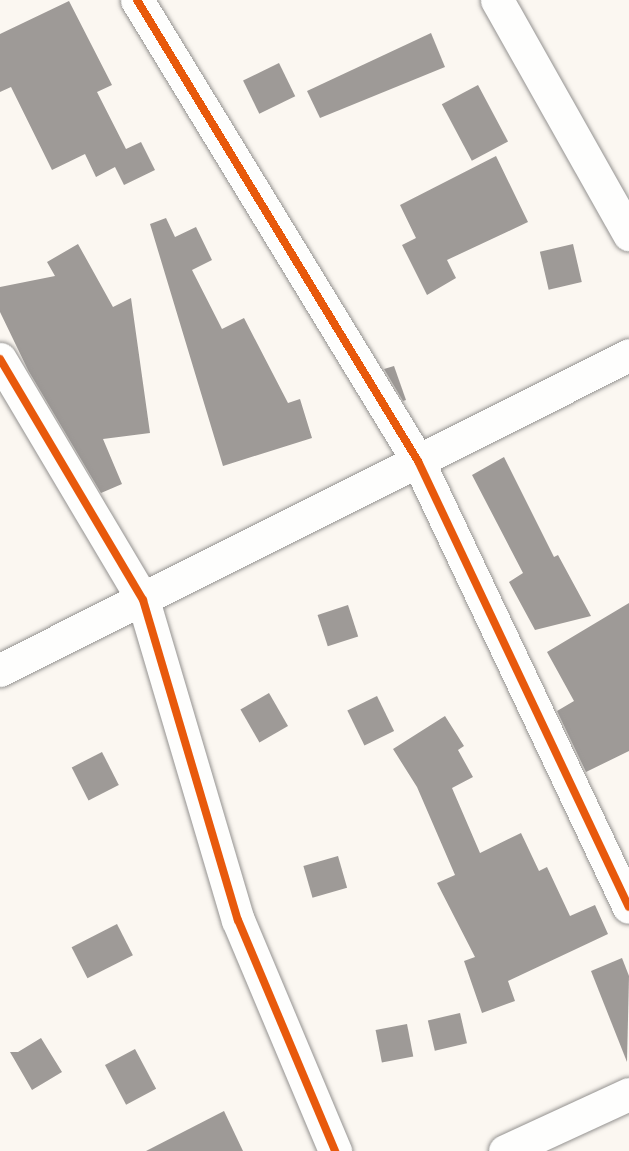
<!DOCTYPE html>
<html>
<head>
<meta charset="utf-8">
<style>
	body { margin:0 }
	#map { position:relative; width:629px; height:1151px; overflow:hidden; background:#fbf7f1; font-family:"PT Serif",serif }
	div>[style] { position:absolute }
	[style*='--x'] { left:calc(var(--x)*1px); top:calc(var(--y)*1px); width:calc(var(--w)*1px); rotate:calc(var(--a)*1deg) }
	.building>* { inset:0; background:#9e9a97; transform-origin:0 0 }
	.roads { filter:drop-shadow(0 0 2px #949290) drop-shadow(0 0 2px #949290) }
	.street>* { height:33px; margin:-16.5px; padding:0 16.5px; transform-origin:16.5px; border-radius:16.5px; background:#fefefd }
	.cycleway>* { height:8px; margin:-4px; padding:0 4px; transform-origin:4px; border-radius:4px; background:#e8590c }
	span { translate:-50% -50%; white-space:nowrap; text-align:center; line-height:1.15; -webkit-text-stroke:6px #fff; paint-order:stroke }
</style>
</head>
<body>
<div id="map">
	<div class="building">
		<div style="clip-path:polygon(69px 1px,112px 85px,97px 92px,126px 149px,141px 142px,155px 170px,124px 185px,115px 167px,96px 177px,85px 154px,52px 170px,11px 87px,0 92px,0 34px)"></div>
		<div style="clip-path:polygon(431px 33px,445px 67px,320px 118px,307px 91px)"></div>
		<div style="left:279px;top:63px;width:37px;height:40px;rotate:64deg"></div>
		<div style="left:478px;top:85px;width:64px;height:41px;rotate:62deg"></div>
		<div style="clip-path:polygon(496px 156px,528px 222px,447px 260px,456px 278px,427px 295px,402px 245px,416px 238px,400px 205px)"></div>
		<div style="clip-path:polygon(166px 218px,175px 237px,196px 227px,212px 260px,192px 270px,222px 329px,244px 318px,288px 403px,300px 399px,312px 438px,223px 466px,150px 224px)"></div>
		<div style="clip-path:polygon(78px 244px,113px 307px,131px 298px,150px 433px,103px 439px,122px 484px,101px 493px,28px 370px,0 312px,0 287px,55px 276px,47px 262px)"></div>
		<div style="left:573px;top:244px;width:39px;height:34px;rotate:77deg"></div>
		<div style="clip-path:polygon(394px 366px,406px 400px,403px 401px,384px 369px)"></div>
		<div style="clip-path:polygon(504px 457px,554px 557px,558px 555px,591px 616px,535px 630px,509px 582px,523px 573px,472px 475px)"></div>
		<div style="clip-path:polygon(629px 603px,629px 751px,586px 772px,557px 711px,574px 701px,547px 652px)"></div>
		<div style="left:348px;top:605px;width:33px;height:32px;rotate:72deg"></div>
		<div style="left:269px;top:693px;width:38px;height:33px;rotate:60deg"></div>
		<div style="left:377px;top:696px;width:39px;height:33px;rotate:64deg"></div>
		<div style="clip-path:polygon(445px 716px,464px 746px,458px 750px,473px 777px,452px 788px,480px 853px,521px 833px,539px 871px,547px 867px,570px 916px,595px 905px,608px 934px,508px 981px,515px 1001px,482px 1013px,464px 961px,475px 957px,437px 883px,455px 875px,417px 787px,393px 749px)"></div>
		<div style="left:102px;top:752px;width:37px;height:34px;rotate:63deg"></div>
		<div style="left:338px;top:856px;width:33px;height:36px;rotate:74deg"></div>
		<div style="left:117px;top:924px;width:35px;height:51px;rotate:63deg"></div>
		<div style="clip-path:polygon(622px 958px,629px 976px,627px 1062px,591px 971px)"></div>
		<div style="left:460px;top:1013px;width:31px;height:33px;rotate:77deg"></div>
		<div style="left:407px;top:1024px;width:33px;height:32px;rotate:79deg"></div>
		<div style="clip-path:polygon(41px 1038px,62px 1072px,32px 1090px,10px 1052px,18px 1052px)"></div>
		<div style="left:135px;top:1049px;width:45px;height:34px;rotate:62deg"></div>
		<div style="clip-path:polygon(224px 1111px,243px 1151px,146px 1151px)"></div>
	</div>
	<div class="roads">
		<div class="street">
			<div style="--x:137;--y:0;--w:540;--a:58.64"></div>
			<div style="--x:418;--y:461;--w:493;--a:64.7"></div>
			<div style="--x:497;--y:0;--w:269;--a:60.6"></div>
			<div style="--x:0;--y:359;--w:280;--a:59.3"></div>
			<div style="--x:143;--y:600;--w:334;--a:73.5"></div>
			<div style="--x:238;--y:920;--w:251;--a:67.2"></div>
			<div style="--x:0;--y:670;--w:703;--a:-26.6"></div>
			<div style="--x:505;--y:1151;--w:136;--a:-24.7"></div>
		</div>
	</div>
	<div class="cycleway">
		<div style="--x:137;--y:0;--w:540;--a:58.64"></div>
		<div style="--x:418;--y:461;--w:493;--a:64.7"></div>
		<div style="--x:0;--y:359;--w:280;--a:59.3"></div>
		<div style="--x:143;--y:600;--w:334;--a:73.5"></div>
		<div style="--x:238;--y:920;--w:251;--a:67.2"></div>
	</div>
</div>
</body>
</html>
